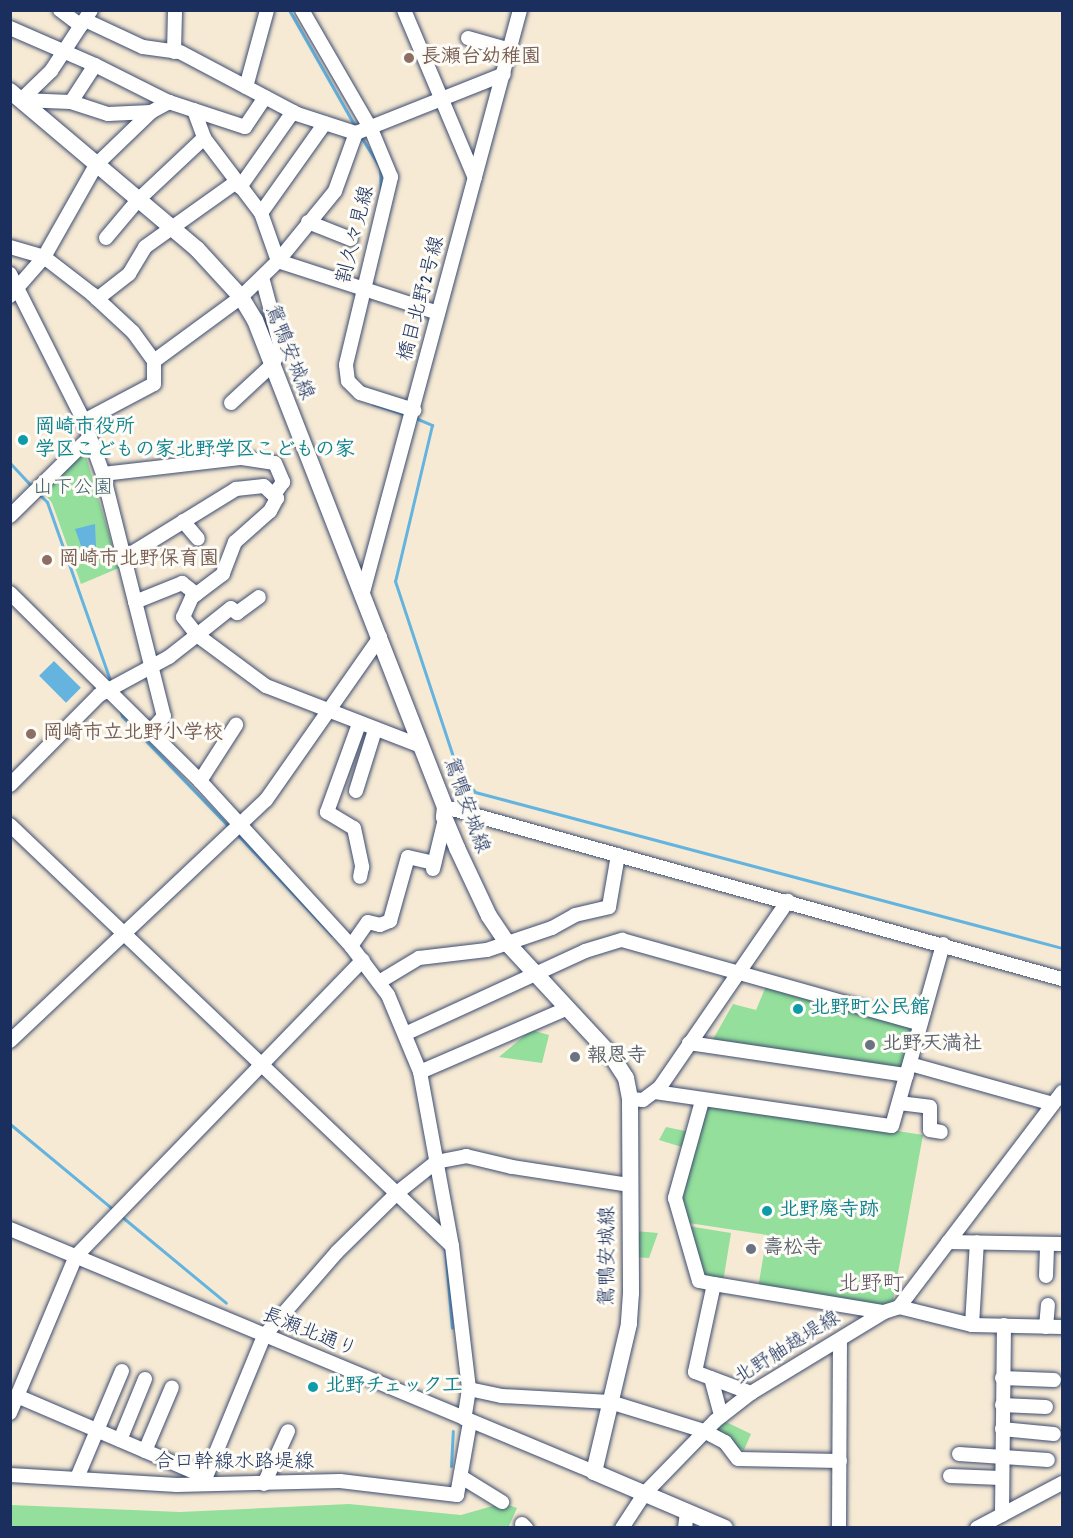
<!DOCTYPE html>
<html>
<head>
<meta charset="utf-8">
<style>
	body { margin:0 }
	#map { position:relative; width:1073px; height:1538px; overflow:hidden; background:#f6ead4; font-family:Dekko,"Klee One",sans-serif }
	div>[style] { position:absolute }
	[style*='--x'] { left:calc(var(--x)*1px); top:calc(var(--y)*1px); width:calc(var(--w)*1px); rotate:calc(var(--a)*1deg) }
	.green>* { inset:0; background:#93df9b }
	.water>* { inset:0; background:#64b4df; transform-origin:0 0 }
	.stream>* { height:3px; margin:-1.5px; padding:0 1.5px; transform-origin:1.5px; border-radius:1.5px; background:#64b4df }
	.roads { filter:drop-shadow(0 0 2px #3c4b70) drop-shadow(0 0 2px #3c4b70) }
	.minor>* { height:14px; margin:-7px; padding:0 7px; transform-origin:7px; border-radius:7px; background:#fff }
	.major>* { height:16px; margin:-8px; padding:0 8px; transform-origin:8px; border-radius:8px; background:#fff }
	.dots>* { width:16px; height:16px; translate:-50% -50%; box-sizing:border-box; border:3px solid #fdfcf7; border-radius:50% }
	span { translate:-50% -50%; white-space:nowrap; text-align:center; line-height:1.15; -webkit-text-stroke:6px #fdfcf7; paint-order:stroke }
	.education-label { font-size:20px; color:#785e54; font-weight:700 }
	.left { translate:0 -50%; text-align:left }
	.street-label { font-size:20px; color:#1b2f5e }
	.culture-label { font-size:20px; color:#0d838f; font-weight:700 }
	.park-label { font-size:20px; color:#395b6d }
	.worship-label { font-size:20px; color:#5b616d; font-weight:700 }
	.quarter-label { font-size:22px; color:#5d5265 }
	.frame { position:absolute; inset:0; border:12px solid #1b2f5e; pointer-events:none }
</style>
</head>
<body>
<div id="map">
	<div class="green">
		<div style="clip-path:polygon(82px 443px,119px 568px,81px 584px,52px 503px,40px 488px)"></div>
		<div style="clip-path:polygon(767px 984px,917px 1025px,905px 1072px,712px 1041px,733px 1004px,756px 1010px)"></div>
		<div style="clip-path:polygon(531px 1030px,549px 1035px,542px 1063px,499px 1057px)"></div>
		<div style="clip-path:polygon(706px 1101px,923px 1135px,892px 1306px,882px 1308px,758px 1288px,767px 1235px,689px 1223px,680px 1197px)"></div>
		<div style="clip-path:polygon(666px 1127px,690px 1132px,685px 1148px,659px 1140px)"></div>
		<div style="clip-path:polygon(688px 1226px,731px 1233px,723px 1282px,701px 1279px)"></div>
		<div style="clip-path:polygon(635px 1231px,658px 1233px,649px 1258px,635px 1257px)"></div>
		<div style="clip-path:polygon(722px 1420px,751px 1434px,744px 1450px,705px 1435px)"></div>
		<div style="clip-path:polygon(503px 1503px,517px 1508px,508px 1528px,11px 1528px,11px 1505px,180px 1512px,349px 1504px,461px 1515px)"></div>
	</div>
	<div class="water">
		<div style="clip-path:polygon(95px 524px,96px 547px,93px 553px,84px 554px,75px 529px)"></div>
		<div style="left:54px;top:661px;width:38px;height:21px;rotate:45deg"></div>
	</div>
	<div class="stream">
		<div style="--x:289;--y:10;--w:136;--a:60.4"></div>
		<div style="--x:361;--y:137;--w:36;--a:58"></div>
		<div style="--x:380;--y:167;--w:23;--a:88"></div>
		<div style="--x:373;--y:404;--w:36;--a:18"></div>
		<div style="--x:413;--y:417;--w:21;--a:23"></div>
		<div style="--x:432;--y:425;--w:160;--a:103.3"></div>
		<div style="--x:395;--y:581;--w:203;--a:71.7"></div>
		<div style="--x:459;--y:774;--w:24;--a:48"></div>
		<div style="--x:475;--y:792;--w:607;--a:14.88"></div>
		<div style="--x:10;--y:463;--w:33;--a:47"></div>
		<div style="--x:39;--y:494;--w:11;--a:45"></div>
		<div style="--x:47;--y:502;--w:192;--a:70.5"></div>
		<div style="--x:120;--y:709;--w:7;--a:74"></div>
		<div style="--x:122;--y:716;--w:157;--a:46"></div>
		<div style="--x:236;--y:833;--w:140;--a:46.7"></div>
		<div style="--x:10;--y:1124;--w:135;--a:39.6"></div>
		<div style="--x:121;--y:1216;--w:136;--a:39.6"></div>
		<div style="--x:445;--y:1247;--w:81;--a:85.1"></div>
		<div style="--x:451;--y:1466;--w:35;--a:-87"></div>
	</div>
	<div class="roads">
		<div class="minor">
			<div style="--x:60;--y:10;--w:26;--a:37"></div>
			<div style="--x:302;--y:10;--w:138;--a:59.9"></div>
			<div style="--x:371;--y:129;--w:52;--a:67.4"></div>
			<div style="--x:391;--y:177;--w:193;--a:103.5"></div>
			<div style="--x:346;--y:365;--w:16;--a:83"></div>
			<div style="--x:348;--y:381;--w:17;--a:45"></div>
			<div style="--x:360;--y:393;--w:57;--a:17.5"></div>
			<div style="--x:404;--y:10;--w:182;--a:67.1"></div>
			<div style="--x:85;--y:20;--w:64;--a:25"></div>
			<div style="--x:143;--y:47;--w:37;--a:8"></div>
			<div style="--x:180;--y:52;--w:132;--a:27.9"></div>
			<div style="--x:297;--y:114;--w:62;--a:17.9"></div>
			<div style="--x:356;--y:133;--w:159;--a:-21.7"></div>
			<div style="--x:10;--y:28;--w:93;--a:23.5"></div>
			<div style="--x:468;--y:38;--w:44;--a:15.9"></div>
			<div style="--x:174;--y:52;--w:42;--a:-88.6"></div>
			<div style="--x:246;--y:87;--w:80;--a:-74.7"></div>
			<div style="--x:21;--y:100;--w:50;--a:2.3"></div>
			<div style="--x:71;--y:102;--w:39;--a:18"></div>
			<div style="--x:108;--y:114;--w:43;--a:-2.7"></div>
			<div style="--x:21;--y:100;--w:42;--a:-44"></div>
			<div style="--x:51;--y:71;--w:73;--a:-56.7"></div>
			<div style="--x:71;--y:102;--w:44;--a:-57"></div>
			<div style="--x:95;--y:65;--w:83;--a:26.6"></div>
			<div style="--x:194;--y:110;--w:30;--a:70"></div>
			<div style="--x:204;--y:138;--w:94;--a:52.8"></div>
			<div style="--x:261;--y:213;--w:51;--a:70.5"></div>
			<div style="--x:240;--y:187;--w:92;--a:-54.8"></div>
			<div style="--x:261;--y:213;--w:110;--a:-54.6"></div>
			<div style="--x:308;--y:222;--w:46;--a:21.6"></div>
			<div style="--x:106;--y:238;--w:50;--a:-49.9"></div>
			<div style="--x:138;--y:200;--w:91;--a:-43.2"></div>
			<div style="--x:10;--y:247;--w:35;--a:16"></div>
			<div style="--x:44;--y:257;--w:61;--a:37.6"></div>
			<div style="--x:92;--y:294;--w:56;--a:42.8"></div>
			<div style="--x:133;--y:332;--w:36;--a:54"></div>
			<div style="--x:154;--y:361;--w:108;--a:-36.3"></div>
			<div style="--x:241;--y:297;--w:52;--a:-44.2"></div>
			<div style="--x:278;--y:261;--w:90;--a:-50.8"></div>
			<div style="--x:335;--y:191;--w:62;--a:-70.1"></div>
			<div style="--x:278;--y:261;--w:168;--a:18"></div>
			<div style="--x:10;--y:274;--w:165;--a:63.3"></div>
			<div style="--x:84;--y:421;--w:56;--a:70.3"></div>
			<div style="--x:103;--y:474;--w:250;--a:75.9"></div>
			<div style="--x:164;--y:716;--w:20;--a:131"></div>
			<div style="--x:10;--y:296;--w:52;--a:-48.9"></div>
			<div style="--x:44;--y:257;--w:106;--a:-60.5"></div>
			<div style="--x:96;--y:165;--w:76;--a:-43.9"></div>
			<div style="--x:151;--y:112;--w:21;--a:-29"></div>
			<div style="--x:169;--y:102;--w:80;--a:18.2"></div>
			<div style="--x:245;--y:127;--w:36;--a:-56"></div>
			<div style="--x:97;--y:299;--w:41;--a:-38"></div>
			<div style="--x:129;--y:274;--w:31;--a:-59"></div>
			<div style="--x:145;--y:247;--w:112;--a:-35.5"></div>
			<div style="--x:231;--y:403;--w:56;--a:-42.8"></div>
			<div style="--x:272;--y:365;--w:19;--a:-62"></div>
			<div style="--x:281;--y:348;--w:73;--a:-105"></div>
			<div style="--x:84;--y:421;--w:79;--a:-27.9"></div>
			<div style="--x:154;--y:384;--w:23;--a:-90"></div>
			<div style="--x:103;--y:474;--w:140;--a:-6.6"></div>
			<div style="--x:242;--y:458;--w:33;--a:9"></div>
			<div style="--x:275;--y:463;--w:21;--a:67"></div>
			<div style="--x:283;--y:482;--w:16;--a:125"></div>
			<div style="--x:10;--y:516;--w:112;--a:-44.6"></div>
			<div style="--x:183;--y:521;--w:23;--a:50"></div>
			<div style="--x:124;--y:558;--w:132;--a:-31.6"></div>
			<div style="--x:236;--y:489;--w:28;--a:-6"></div>
			<div style="--x:264;--y:486;--w:18;--a:43"></div>
			<div style="--x:277;--y:498;--w:15;--a:118"></div>
			<div style="--x:270;--y:511;--w:47;--a:138.5"></div>
			<div style="--x:235;--y:542;--w:34;--a:111"></div>
			<div style="--x:223;--y:574;--w:39;--a:143"></div>
			<div style="--x:192;--y:597;--w:22;--a:114"></div>
			<div style="--x:183;--y:617;--w:23;--a:52"></div>
			<div style="--x:197;--y:635;--w:43;--a:-38.5"></div>
			<div style="--x:231;--y:608;--w:8;--a:40"></div>
			<div style="--x:237;--y:613;--w:27;--a:-36"></div>
			<div style="--x:10;--y:593;--w:267;--a:44.7"></div>
			<div style="--x:200;--y:781;--w:224;--a:47.5"></div>
			<div style="--x:351;--y:946;--w:61;--a:52.9"></div>
			<div style="--x:388;--y:995;--w:83;--a:67.4"></div>
			<div style="--x:420;--y:1072;--w:177;--a:79.6"></div>
			<div style="--x:452;--y:1246;--w:144;--a:83.2"></div>
			<div style="--x:469;--y:1389;--w:30;--a:99"></div>
			<div style="--x:362;--y:596;--w:607;--a:-74.91"></div>
			<div style="--x:135;--y:602;--w:51;--a:-22"></div>
			<div style="--x:182;--y:583;--w:18;--a:38"></div>
			<div style="--x:359;--y:724;--w:94;--a:110"></div>
			<div style="--x:327;--y:812;--w:31;--a:31"></div>
			<div style="--x:354;--y:828;--w:40;--a:78"></div>
			<div style="--x:362;--y:867;--w:10;--a:101"></div>
			<div style="--x:200;--y:781;--w:67;--a:-57.3"></div>
			<div style="--x:10;--y:785;--w:127;--a:-45.3"></div>
			<div style="--x:99;--y:695;--w:80;--a:-28.5"></div>
			<div style="--x:169;--y:657;--w:36;--a:-38"></div>
			<div style="--x:197;--y:635;--w:86;--a:36.5"></div>
			<div style="--x:266;--y:686;--w:166;--a:21.2"></div>
			<div style="--x:356;--y:791;--w:64;--a:-72.7"></div>
			<div style="--x:445;--y:807;--w:641;--a:15.58"></div>
			<div style="--x:10;--y:825;--w:610;--a:43.61"></div>
			<div style="--x:433;--y:869;--w:51;--a:-76.5"></div>
			<div style="--x:351;--y:946;--w:29;--a:-55"></div>
			<div style="--x:368;--y:922;--w:12;--a:14"></div>
			<div style="--x:380;--y:925;--w:11;--a:-22"></div>
			<div style="--x:390;--y:921;--w:66;--a:-74.3"></div>
			<div style="--x:408;--y:857;--w:27;--a:13"></div>
			<div style="--x:379;--y:982;--w:47;--a:-31"></div>
			<div style="--x:419;--y:958;--w:68;--a:-6.7"></div>
			<div style="--x:487;--y:950;--w:69;--a:-18.7"></div>
			<div style="--x:552;--y:928;--w:26;--a:-29"></div>
			<div style="--x:575;--y:915;--w:35;--a:-13"></div>
			<div style="--x:609;--y:907;--w:53;--a:-80.2"></div>
			<div style="--x:407;--y:1033;--w:196;--a:-24.7"></div>
			<div style="--x:585;--y:951;--w:39;--a:-17"></div>
			<div style="--x:622;--y:940;--w:310;--a:15.7"></div>
			<div style="--x:10;--y:1041;--w:352;--a:-43.3"></div>
			<div style="--x:266;--y:800;--w:199;--a:-55"></div>
			<div style="--x:689;--y:1043;--w:220;--a:8.4"></div>
			<div style="--x:910;--y:1064;--w:148;--a:15.6"></div>
			<div style="--x:420;--y:1072;--w:161;--a:-23.4"></div>
			<div style="--x:655;--y:1092;--w:239;--a:8.2"></div>
			<div style="--x:892;--y:1126;--w:189;--a:-74.3"></div>
			<div style="--x:630;--y:1099;--w:13;--a:4"></div>
			<div style="--x:643;--y:1100;--w:21;--a:-37"></div>
			<div style="--x:660;--y:1087;--w:226;--a:-55.5"></div>
			<div style="--x:702;--y:1101;--w:101;--a:105.6"></div>
			<div style="--x:675;--y:1198;--w:86;--a:73.9"></div>
			<div style="--x:699;--y:1281;--w:15;--a:11"></div>
			<div style="--x:714;--y:1284;--w:90;--a:102.2"></div>
			<div style="--x:695;--y:1372;--w:60;--a:20.6"></div>
			<div style="--x:899;--y:1103;--w:31;--a:7"></div>
			<div style="--x:930;--y:1107;--w:23;--a:90"></div>
			<div style="--x:930;--y:1130;--w:11;--a:10"></div>
			<div style="--x:10;--y:1229;--w:633;--a:22.59"></div>
			<div style="--x:948;--y:1242;--w:114;--a:1"></div>
			<div style="--x:1046;--y:1276;--w:32;--a:-88"></div>
			<div style="--x:714;--y:1284;--w:172;--a:9.4"></div>
			<div style="--x:899;--y:1307;--w:75;--a:13.9"></div>
			<div style="--x:972;--y:1325;--w:90;--a:1.3"></div>
			<div style="--x:972;--y:1325;--w:83;--a:-86.6"></div>
			<div style="--x:1046;--y:1327;--w:22;--a:-85"></div>
			<div style="--x:711;--y:1378;--w:39;--a:75"></div>
			<div style="--x:1002;--y:1378;--w:52;--a:2.2"></div>
			<div style="--x:469;--y:1389;--w:34;--a:12"></div>
			<div style="--x:502;--y:1396;--w:108;--a:3.2"></div>
			<div style="--x:610;--y:1402;--w:98;--a:17.1"></div>
			<div style="--x:704;--y:1431;--w:24;--a:28"></div>
			<div style="--x:725;--y:1442;--w:21;--a:53"></div>
			<div style="--x:738;--y:1459;--w:102;--a:1.1"></div>
			<div style="--x:17;--y:1396;--w:203;--a:23.2"></div>
			<div style="--x:1002;--y:1405;--w:44;--a:2.6"></div>
			<div style="--x:10;--y:1413;--w:170;--a:-67.2"></div>
			<div style="--x:76;--y:1256;--w:412;--a:-45.9"></div>
			<div style="--x:1002;--y:1429;--w:52;--a:5.5"></div>
			<div style="--x:120;--y:1440;--w:66;--a:-67.7"></div>
			<div style="--x:145;--y:1451;--w:69;--a:-67.1"></div>
			<div style="--x:959;--y:1454;--w:89;--a:3.9"></div>
			<div style="--x:10;--y:1475;--w:167;--a:3.4"></div>
			<div style="--x:177;--y:1485;--w:163;--a:-1.4"></div>
			<div style="--x:340;--y:1481;--w:118;--a:6.8"></div>
			<div style="--x:457;--y:1495;--w:74;--a:-79.9"></div>
			<div style="--x:950;--y:1476;--w:51;--a:2.2"></div>
			<div style="--x:77;--y:1478;--w:116;--a:-67.2"></div>
			<div style="--x:463;--y:1478;--w:46;--a:31.6"></div>
			<div style="--x:203;--y:1484;--w:160;--a:-67.6"></div>
			<div style="--x:264;--y:1336;--w:111;--a:-49"></div>
			<div style="--x:337;--y:1252;--w:84;--a:-44.5"></div>
			<div style="--x:397;--y:1193;--w:50;--a:-38.5"></div>
			<div style="--x:436;--y:1162;--w:31;--a:-11"></div>
			<div style="--x:466;--y:1156;--w:47;--a:13.4"></div>
			<div style="--x:512;--y:1167;--w:119;--a:8.7"></div>
			<div style="--x:264;--y:1484;--w:58;--a:-65.6"></div>
			<div style="--x:1002;--y:1515;--w:190;--a:-89.4"></div>
			<div style="--x:522;--y:1524;--w:6;--a:45"></div>
			<div style="--x:622;--y:1528;--w:42;--a:-56.7"></div>
			<div style="--x:645;--y:1493;--w:100;--a:-45.8"></div>
			<div style="--x:715;--y:1421;--w:46;--a:-37.9"></div>
			<div style="--x:751;--y:1393;--w:156;--a:-31.3"></div>
			<div style="--x:884;--y:1312;--w:16;--a:-18"></div>
			<div style="--x:899;--y:1307;--w:270;--a:-52.8"></div>
			<div style="--x:685;--y:1528;--w:17;--a:-83"></div>
			<div style="--x:839;--y:1528;--w:188;--a:-89.7"></div>
			<div style="--x:977;--y:1528;--w:96;--a:-27.9"></div>
		</div>
		<div class="major">
			<div style="--x:10;--y:91;--w:245;--a:40.2"></div>
			<div style="--x:197;--y:249;--w:65;--a:47.5"></div>
			<div style="--x:241;--y:297;--w:27;--a:59"></div>
			<div style="--x:255;--y:320;--w:523;--a:68.69"></div>
			<div style="--x:445;--y:807;--w:10;--a:96"></div>
			<div style="--x:444;--y:817;--w:34;--a:67"></div>
			<div style="--x:457;--y:848;--w:75;--a:64.8"></div>
			<div style="--x:489;--y:916;--w:32;--a:56"></div>
			<div style="--x:507;--y:943;--w:153;--a:47.1"></div>
			<div style="--x:611;--y:1055;--w:27;--a:57"></div>
			<div style="--x:626;--y:1078;--w:21;--a:79"></div>
			<div style="--x:630;--y:1099;--w:194;--a:89.7"></div>
			<div style="--x:631;--y:1293;--w:31;--a:94"></div>
			<div style="--x:629;--y:1324;--w:152;--a:103.3"></div>
			<div style="--x:594;--y:1472;--w:142;--a:23.1"></div>
		</div>
	</div>
	<div class="dots">
		<div style="left:409px;top:58px;background:#8d6e63"></div>
		<div style="left:23px;top:440px;background:#0f9aa8"></div>
		<div style="left:47px;top:560px;background:#8d6e63"></div>
		<div style="left:31px;top:734px;background:#8d6e63"></div>
		<div style="left:798px;top:1009px;background:#0f9aa8"></div>
		<div style="left:870px;top:1045px;background:#6b7280"></div>
		<div style="left:575px;top:1057px;background:#6b7280"></div>
		<div style="left:767px;top:1211px;background:#0f9aa8"></div>
		<div style="left:751px;top:1249px;background:#6b7280"></div>
		<div style="left:313px;top:1387px;background:#0f9aa8"></div>
	</div>
	<div class="education-label">
		<span class="left" style="left:421px;top:58px">長瀬台幼稚園</span>
		<span class="left" style="left:59px;top:560px">岡崎市北野保育園</span>
		<span class="left" style="left:43px;top:734px">岡崎市立北野小学校</span>
	</div>
	<div class="street-label">
		<span style="left:357px;top:235px;rotate:-76deg">割久々見線</span>
		<span style="left:423px;top:299px;rotate:-75deg">橋目北野2号線</span>
		<span style="left:288px;top:353px;rotate:68deg">鴛鴨安城線</span>
		<span style="left:465px;top:806px;rotate:70deg">鴛鴨安城線</span>
		<span style="left:609px;top:1256px;rotate:-90deg">鴛鴨安城線</span>
		<span style="left:309px;top:1334px;rotate:22deg">長瀬北通り</span>
		<span style="left:788px;top:1349px;rotate:-32deg">北野舳越堤線</span>
		<span style="left:234px;top:1463px">合口幹線水路堤線</span>
	</div>
	<div class="culture-label">
		<span class="left" style="left:35px;top:440px">岡崎市役所<br>学区こどもの家北野学区こどもの家</span>
		<span class="left" style="left:810px;top:1009px">北野町公民館</span>
		<span class="left" style="left:779px;top:1211px">北野廃寺跡</span>
		<span class="left" style="left:325px;top:1387px">北野チェック工</span>
	</div>
	<div class="park-label">
		<span style="left:73px;top:489px">山下公園</span>
	</div>
	<div class="worship-label">
		<span class="left" style="left:882px;top:1045px">北野天満社</span>
		<span class="left" style="left:587px;top:1057px">報恩寺</span>
		<span class="left" style="left:763px;top:1249px">壽松寺</span>
	</div>
	<div class="quarter-label">
		<span style="left:871px;top:1286px">北野町</span>
	</div>
	<div class="frame"></div>
</div>
</body>
</html>
